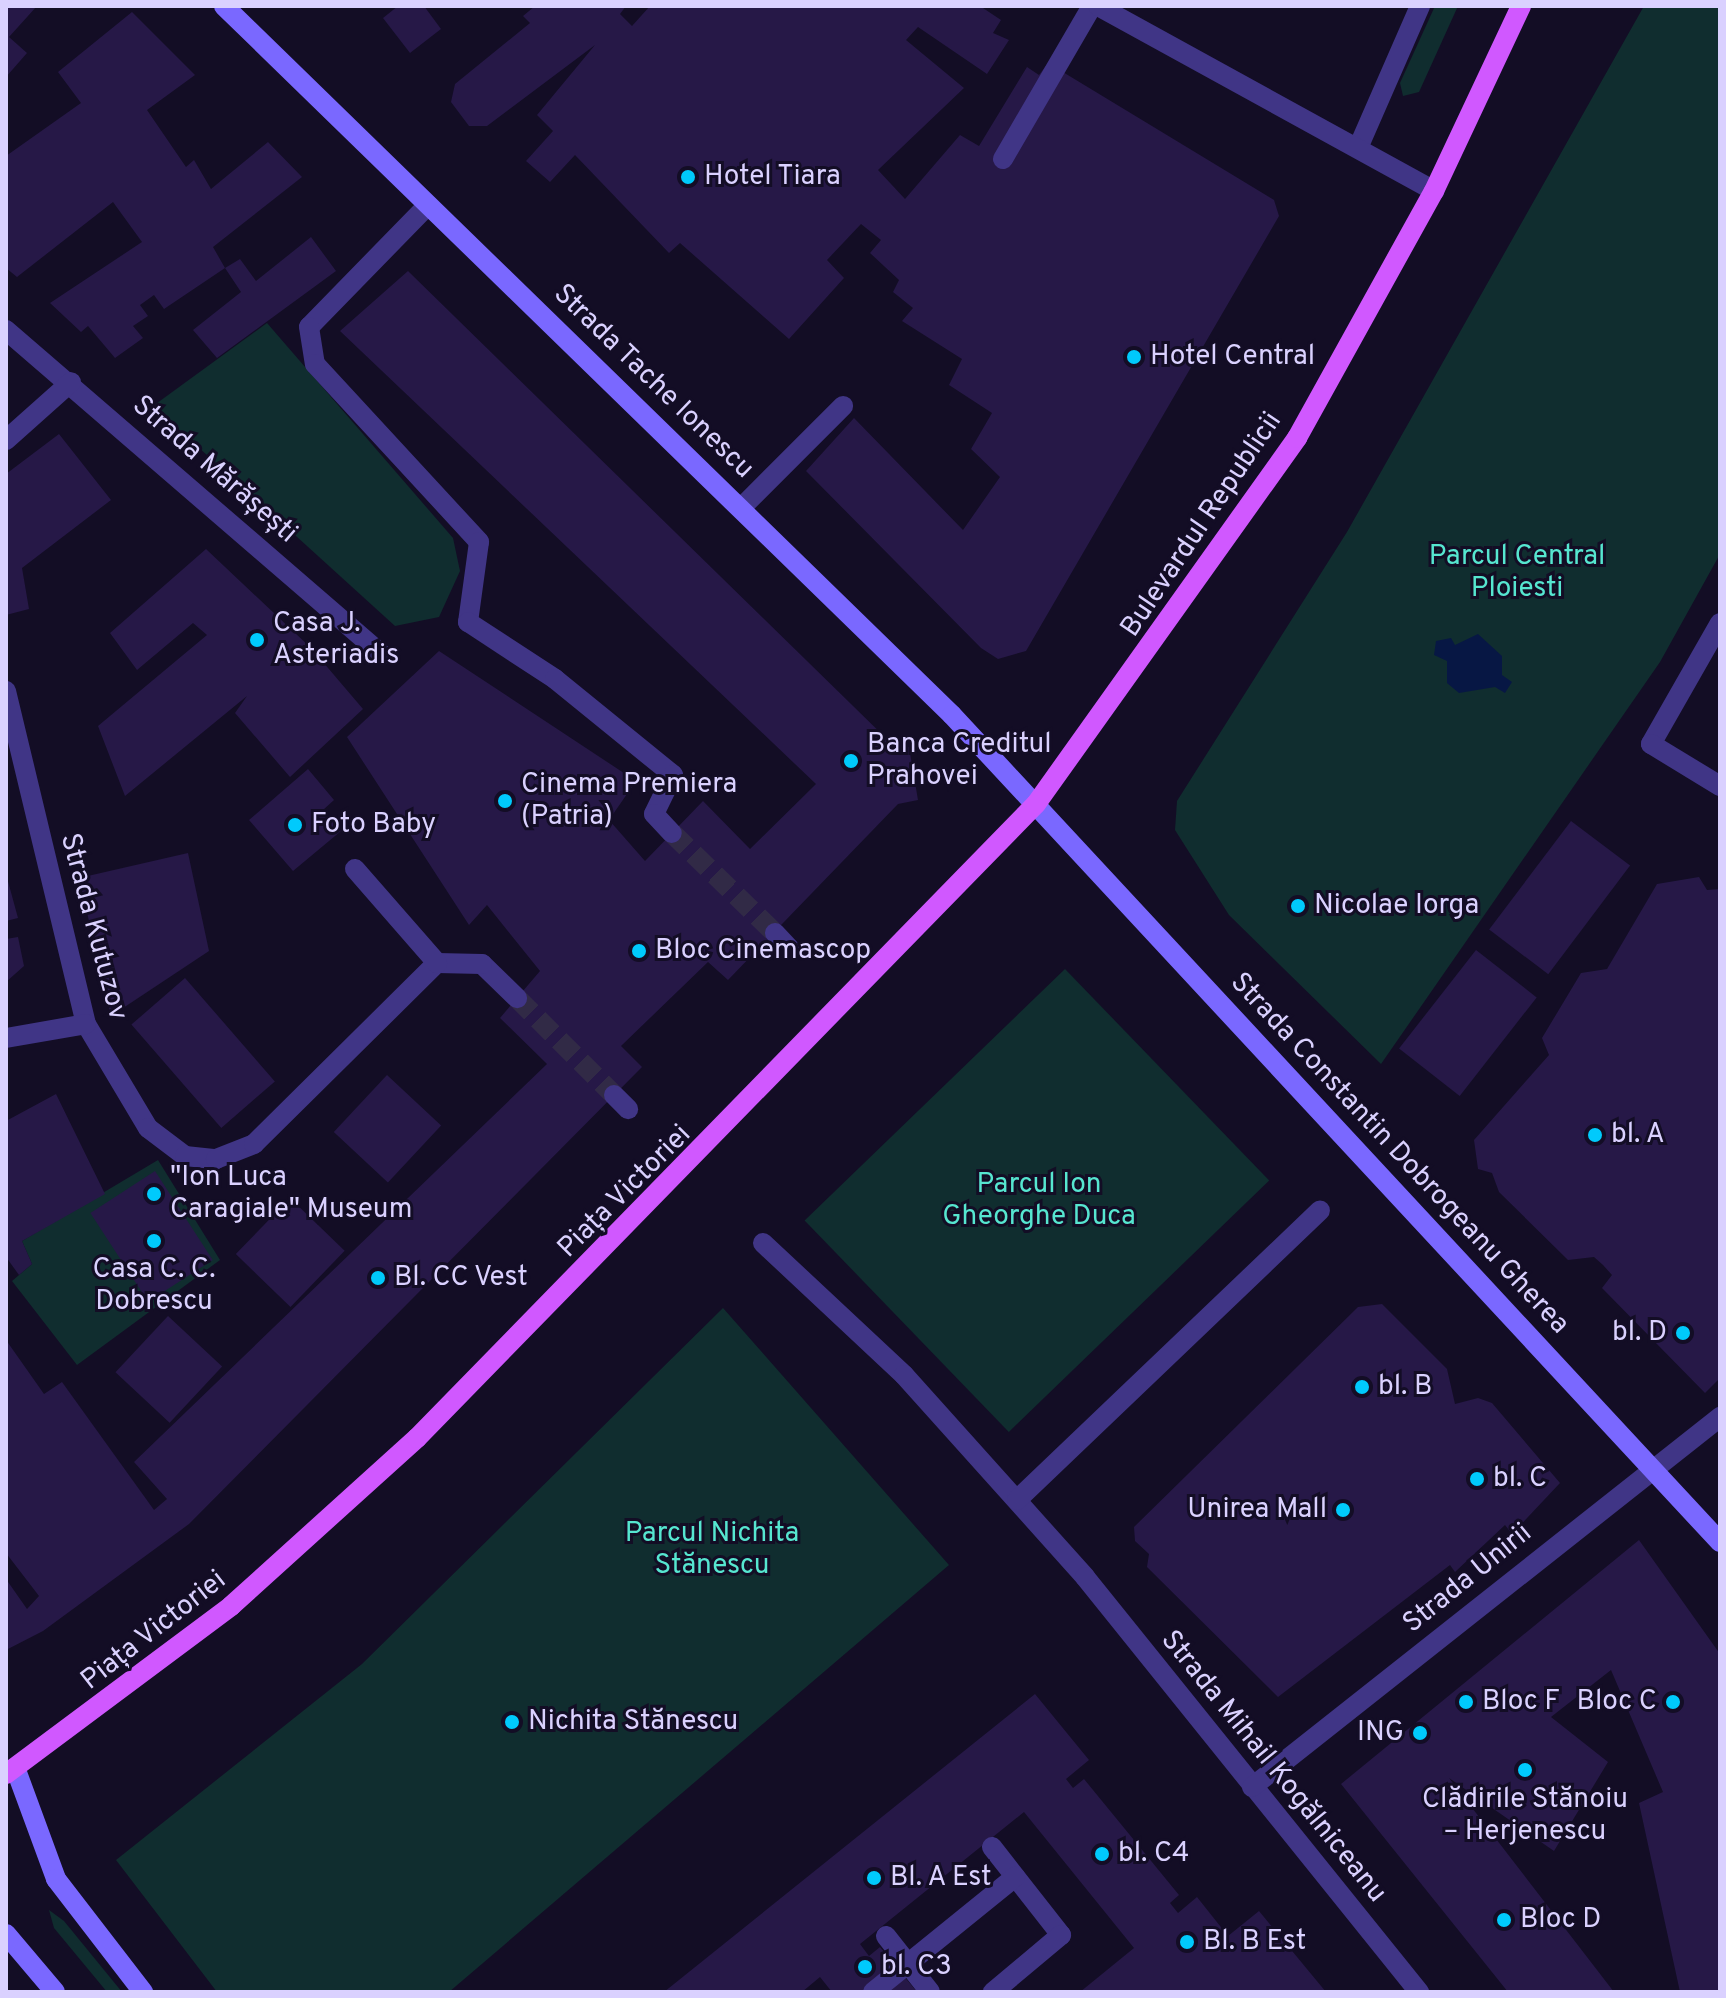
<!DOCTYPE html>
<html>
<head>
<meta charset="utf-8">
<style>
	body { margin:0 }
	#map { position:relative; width:1726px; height:1998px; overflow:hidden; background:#130d25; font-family:Overpass,sans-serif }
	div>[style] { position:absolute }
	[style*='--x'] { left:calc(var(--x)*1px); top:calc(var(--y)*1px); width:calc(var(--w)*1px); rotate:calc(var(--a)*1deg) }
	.green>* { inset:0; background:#102d2f; transform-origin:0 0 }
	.water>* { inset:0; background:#071744 }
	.building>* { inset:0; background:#261847; transform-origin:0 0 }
	.pedestrian-tunnel>* { height:20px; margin-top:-10px; transform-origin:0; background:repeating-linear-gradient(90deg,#312a46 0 20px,transparent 0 30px) }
	.service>* { height:20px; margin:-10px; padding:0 10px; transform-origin:10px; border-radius:10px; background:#403586 }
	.pedestrian>* { height:20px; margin:-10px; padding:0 10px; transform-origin:10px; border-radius:10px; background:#403586 }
	.minor>* { height:20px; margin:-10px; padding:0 10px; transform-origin:10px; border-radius:10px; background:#403586 }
	.secondary>* { height:20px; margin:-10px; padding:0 10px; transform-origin:10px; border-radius:10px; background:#7a68ff }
	.primary>* { height:20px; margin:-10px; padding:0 10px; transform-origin:10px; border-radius:10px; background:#d058ff }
	.dots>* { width:22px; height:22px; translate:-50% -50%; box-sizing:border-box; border:4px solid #130d25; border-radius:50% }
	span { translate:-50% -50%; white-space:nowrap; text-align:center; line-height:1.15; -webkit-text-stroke:6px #130d25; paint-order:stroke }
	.poi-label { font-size:28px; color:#dad1ff }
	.left { translate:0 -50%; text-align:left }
	.right { translate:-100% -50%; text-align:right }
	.street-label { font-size:28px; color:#dad1ff }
	.park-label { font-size:28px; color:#56e6d0 }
	.frame { position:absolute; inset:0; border:8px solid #dad1ff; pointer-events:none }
</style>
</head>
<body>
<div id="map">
	<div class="green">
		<div style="clip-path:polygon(1435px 6px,1458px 6px,1419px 92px,1403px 96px,1400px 83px)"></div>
		<div style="clip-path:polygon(1644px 6px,1720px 6px,1720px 554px,1660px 662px,1381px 1064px,1229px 915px,1175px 830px,1177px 801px,1347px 532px)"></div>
		<div style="clip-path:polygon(267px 323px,453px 538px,460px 571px,439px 617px,395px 626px,153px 406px)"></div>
		<div style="left:1065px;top:969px;width:294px;height:362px;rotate:46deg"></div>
		<div style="clip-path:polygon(158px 1160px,220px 1260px,77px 1365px,12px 1281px,32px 1264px,22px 1241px)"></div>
		<div style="clip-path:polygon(723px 1308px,949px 1565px,449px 1992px,217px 1992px,116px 1860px,362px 1664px)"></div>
		<div style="clip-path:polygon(49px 1910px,64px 1921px,122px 1992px,107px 1992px,54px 1928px)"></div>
	</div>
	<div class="water">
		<div style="clip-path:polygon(1478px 634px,1502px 656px,1502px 675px,1512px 682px,1505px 693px,1495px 687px,1459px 693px,1447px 683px,1447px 661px,1434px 655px,1436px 641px,1451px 638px,1455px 645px)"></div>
	</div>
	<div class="building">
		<div style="clip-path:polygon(6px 6px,37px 6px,9px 37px,27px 53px,6px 77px)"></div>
		<div style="clip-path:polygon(398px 6px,424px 6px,441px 29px,410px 53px,383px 18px)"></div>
		<div style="clip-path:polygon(535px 6px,626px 6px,620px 14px,632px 26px,650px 6px,980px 6px,1001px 20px,993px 33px,1009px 40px,987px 74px,918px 27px,906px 40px,964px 88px,878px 170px,905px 199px,960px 135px,979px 146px,1027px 67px,1039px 75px,1048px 63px,1274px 200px,1279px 216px,1026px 651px,998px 659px,981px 648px,806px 471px,854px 418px,963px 530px,1000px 477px,971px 449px,992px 413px,949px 385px,962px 359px,902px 321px,913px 308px,893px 292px,899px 280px,870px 253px,881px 240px,861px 224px,827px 260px,844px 278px,789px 339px,680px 243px,669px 253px,575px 155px,550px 182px,526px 161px,553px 131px,537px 115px,595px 45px,487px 126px,469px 126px,451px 102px,455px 84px,530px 23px,523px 16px)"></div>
		<div style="clip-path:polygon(132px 12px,195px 75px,147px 110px,186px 167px,194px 160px,211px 189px,268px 142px,302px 177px,213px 247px,225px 268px,164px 309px,154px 295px,140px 305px,148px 316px,133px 326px,143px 338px,115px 358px,88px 326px,81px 332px,50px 303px,142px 242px,113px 202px,17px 277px,6px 268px,6px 156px,81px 103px,58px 72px)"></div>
		<div style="clip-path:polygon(311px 237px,336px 271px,217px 358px,193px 330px,241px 292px,225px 268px,240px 259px,256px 281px)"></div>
		<div style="clip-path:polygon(408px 271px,895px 747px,909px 747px,918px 800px,898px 804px,728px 980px,708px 962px,621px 1046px,642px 1067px,189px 1524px,43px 1631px,6px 1650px,6px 1579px,27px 1609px,39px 1596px,6px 1553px,6px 1340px,44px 1394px,62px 1382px,154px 1510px,167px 1499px,134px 1462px,547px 1064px,500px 1018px,540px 971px,487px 905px,469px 925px,347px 737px,439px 651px,636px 781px,609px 820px,645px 861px,703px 801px,750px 849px,816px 784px,340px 331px)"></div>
		<div style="clip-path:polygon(59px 434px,111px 500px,22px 568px,29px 609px,6px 615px,6px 474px)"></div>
		<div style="clip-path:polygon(206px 549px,311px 648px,363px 709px,290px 777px,235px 713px,247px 696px,125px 796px,98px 726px,207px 635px,193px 623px,137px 670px,110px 633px)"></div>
		<div style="clip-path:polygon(308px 769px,334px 800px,323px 810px,341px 831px,293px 871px,249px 820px)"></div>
		<div style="left:1571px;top:821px;width:74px;height:136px;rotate:37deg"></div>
		<div style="clip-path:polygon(188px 853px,209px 951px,111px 1016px,79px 878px)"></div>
		<div style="clip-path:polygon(6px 874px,18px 918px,6px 921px)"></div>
		<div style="clip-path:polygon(1699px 877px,1707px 890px,1720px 889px,1720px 1378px,1705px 1393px,1602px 1288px,1612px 1275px,1603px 1265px,1594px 1257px,1568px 1260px,1499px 1192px,1492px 1173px,1478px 1169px,1474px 1140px,1549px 1055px,1542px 1038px,1581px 973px,1607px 969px,1657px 884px)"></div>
		<div style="clip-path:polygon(18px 937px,24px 966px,6px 982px,6px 939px)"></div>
		<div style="left:1476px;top:950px;width:77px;height:125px;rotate:38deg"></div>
		<div style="left:185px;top:978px;width:137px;height:71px;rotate:49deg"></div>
		<div style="left:387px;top:1075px;width:74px;height:78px;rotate:43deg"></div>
		<div style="clip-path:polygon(56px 1094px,105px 1194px,22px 1241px,32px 1264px,19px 1275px,6px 1257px,6px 1121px)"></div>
		<div style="left:155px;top:1171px;width:106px;height:77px;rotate:57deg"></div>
		<div style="left:290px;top:1198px;width:76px;height:78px;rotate:44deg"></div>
		<div style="clip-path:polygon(1382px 1304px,1447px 1369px,1455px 1404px,1478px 1398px,1492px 1403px,1560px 1483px,1512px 1534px,1505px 1525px,1455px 1572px,1450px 1565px,1278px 1697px,1147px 1567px,1149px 1554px,1135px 1541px,1134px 1527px,1358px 1307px)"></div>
		<div style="left:168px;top:1316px;width:74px;height:77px;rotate:43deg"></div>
		<div style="clip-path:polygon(1639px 1540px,1720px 1654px,1720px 1992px,1680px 1992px,1639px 1803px,1663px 1792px,1611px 1670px,1551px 1717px,1608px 1762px,1554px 1851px,1449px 1778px,1614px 1992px,1508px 1992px,1341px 1784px)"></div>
		<div style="clip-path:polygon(1035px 1694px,1089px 1760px,1066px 1779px,1073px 1788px,1084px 1779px,1179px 1895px,1170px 1903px,1178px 1913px,1197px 1897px,1228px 1936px,1259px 1911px,1326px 1992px,1080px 1992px,1134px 1948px,1024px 1812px,860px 1944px,869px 1956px,880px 1947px,917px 1992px,832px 1992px,820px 1977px,802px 1992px,664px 1992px)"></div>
	</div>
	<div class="pedestrian-tunnel">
		<div style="--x:672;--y:833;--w:144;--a:44.2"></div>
		<div style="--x:517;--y:998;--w:137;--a:45"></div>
	</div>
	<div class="service">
		<div style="--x:1358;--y:148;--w:155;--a:-66.4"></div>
		<div style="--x:1003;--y:159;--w:177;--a:-59.8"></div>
		<div style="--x:428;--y:205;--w:170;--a:134.3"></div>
		<div style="--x:309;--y:327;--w:37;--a:81"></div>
		<div style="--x:315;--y:364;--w:242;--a:47.3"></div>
		<div style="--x:479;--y:542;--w:81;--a:97.8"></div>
		<div style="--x:468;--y:622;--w:104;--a:33.2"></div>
		<div style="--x:742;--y:507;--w:143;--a:-45"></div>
		<div style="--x:1651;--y:744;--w:139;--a:-60.3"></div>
		<div style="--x:992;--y:1847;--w:112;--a:51.9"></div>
		<div style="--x:1061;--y:1935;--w:89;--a:140"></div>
		<div style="--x:886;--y:1936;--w:71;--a:51.8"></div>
		<div style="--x:873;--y:1992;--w:183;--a:-39"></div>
	</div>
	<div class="pedestrian">
		<div style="--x:555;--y:679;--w:152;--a:39.1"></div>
		<div style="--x:673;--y:775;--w:43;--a:116"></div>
		<div style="--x:654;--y:814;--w:26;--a:47"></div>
		<div style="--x:775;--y:933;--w:21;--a:47"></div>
		<div style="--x:482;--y:964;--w:49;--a:44.2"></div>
		<div style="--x:614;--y:1095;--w:20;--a:45"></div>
		<div style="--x:763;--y:1243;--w:193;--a:43.1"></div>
		<div style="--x:904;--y:1375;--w:271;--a:48.1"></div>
		<div style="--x:1085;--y:1577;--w:533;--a:51.17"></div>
		<div style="--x:1017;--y:1500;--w:419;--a:-43.7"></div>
		<div style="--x:1252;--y:1787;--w:597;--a:-38.33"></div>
	</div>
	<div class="minor">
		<div style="--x:1098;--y:6;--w:384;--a:28.8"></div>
		<div style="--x:6;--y:330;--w:497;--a:40.8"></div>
		<div style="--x:6;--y:440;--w:87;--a:-41.7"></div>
		<div style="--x:6;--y:691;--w:342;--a:76.5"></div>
		<div style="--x:86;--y:1024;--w:121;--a:59.2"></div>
		<div style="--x:148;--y:1128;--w:46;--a:37.1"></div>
		<div style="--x:185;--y:1156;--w:31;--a:6"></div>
		<div style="--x:216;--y:1159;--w:41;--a:-21.5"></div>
		<div style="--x:254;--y:1144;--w:257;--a:-44.7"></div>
		<div style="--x:437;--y:963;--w:45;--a:1.3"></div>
		<div style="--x:1651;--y:744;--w:81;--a:31.3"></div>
		<div style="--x:355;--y:869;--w:125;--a:48.9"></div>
		<div style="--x:6;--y:1038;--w:81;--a:-9.9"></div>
	</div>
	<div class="secondary">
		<div style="--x:224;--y:6;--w:1016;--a:44.24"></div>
		<div style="--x:952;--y:715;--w:1129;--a:47.12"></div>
		<div style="--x:16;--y:1770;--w:116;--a:69.8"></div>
		<div style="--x:56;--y:1879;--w:143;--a:52.4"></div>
		<div style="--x:6;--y:1934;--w:76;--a:49.8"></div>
	</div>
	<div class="primary">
		<div style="--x:6;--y:1774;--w:281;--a:-36.7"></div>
		<div style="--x:231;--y:1606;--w:251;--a:-42.1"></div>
		<div style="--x:417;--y:1438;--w:886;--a:-45.69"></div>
		<div style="--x:1036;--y:804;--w:450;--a:-54.5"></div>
		<div style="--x:1297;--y:438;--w:282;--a:-61"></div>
		<div style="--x:1434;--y:191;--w:204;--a:-64.8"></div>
	</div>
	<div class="dots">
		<div style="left:688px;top:177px;background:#00cafc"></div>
		<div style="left:1134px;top:357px;background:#00cafc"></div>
		<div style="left:257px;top:640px;background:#00cafc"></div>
		<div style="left:851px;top:761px;background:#00cafc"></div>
		<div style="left:505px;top:801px;background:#00cafc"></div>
		<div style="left:295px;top:825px;background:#00cafc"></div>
		<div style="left:1298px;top:906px;background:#00cafc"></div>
		<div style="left:639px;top:951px;background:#00cafc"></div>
		<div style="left:1595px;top:1135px;background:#00cafc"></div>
		<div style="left:154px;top:1194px;background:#00cafc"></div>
		<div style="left:154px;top:1241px;background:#00cafc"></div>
		<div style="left:378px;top:1278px;background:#00cafc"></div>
		<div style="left:1683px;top:1333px;background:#00cafc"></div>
		<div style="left:1362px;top:1387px;background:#00cafc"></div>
		<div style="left:1477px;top:1479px;background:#00cafc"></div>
		<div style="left:1343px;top:1510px;background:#00cafc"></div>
		<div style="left:1466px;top:1702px;background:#00cafc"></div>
		<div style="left:1673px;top:1702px;background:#00cafc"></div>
		<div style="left:512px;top:1722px;background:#00cafc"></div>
		<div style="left:1420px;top:1733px;background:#00cafc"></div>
		<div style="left:1525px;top:1770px;background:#00cafc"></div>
		<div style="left:1102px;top:1854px;background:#00cafc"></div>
		<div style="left:874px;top:1878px;background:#00cafc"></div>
		<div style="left:1504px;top:1920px;background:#00cafc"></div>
		<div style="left:1187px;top:1942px;background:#00cafc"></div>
		<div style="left:865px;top:1967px;background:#00cafc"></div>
	</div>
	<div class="poi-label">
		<span class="left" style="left:704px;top:177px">Hotel Tiara</span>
		<span class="left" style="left:1150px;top:357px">Hotel Central</span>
		<span class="left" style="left:273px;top:640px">Casa J.<br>Asteriadis</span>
		<span class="left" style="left:867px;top:761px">Banca Creditul<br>Prahovei</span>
		<span class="left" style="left:521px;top:801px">Cinema Premiera<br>(Patria)</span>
		<span class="left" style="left:311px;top:825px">Foto Baby</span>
		<span class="left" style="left:1314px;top:906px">Nicolae Iorga</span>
		<span class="left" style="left:655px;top:951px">Bloc Cinemascop</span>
		<span class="left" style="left:1611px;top:1135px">bl. A</span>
		<span class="left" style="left:170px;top:1194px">"Ion Luca<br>Caragiale" Museum</span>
		<span style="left:154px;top:1286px">Casa C. C.<br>Dobrescu</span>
		<span class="left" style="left:394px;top:1278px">Bl. CC Vest</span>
		<span class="right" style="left:1667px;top:1333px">bl. D</span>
		<span class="left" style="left:1378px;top:1387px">bl. B</span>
		<span class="left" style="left:1493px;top:1479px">bl. C</span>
		<span class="right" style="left:1327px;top:1510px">Unirea Mall</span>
		<span class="left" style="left:1482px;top:1702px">Bloc F</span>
		<span class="right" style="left:1657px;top:1702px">Bloc C</span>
		<span class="left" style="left:528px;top:1722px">Nichita Stănescu</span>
		<span class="right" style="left:1404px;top:1733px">ING</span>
		<span style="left:1525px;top:1816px">Clădirile Stănoiu<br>– Herjenescu</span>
		<span class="left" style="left:1118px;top:1854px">bl. C4</span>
		<span class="left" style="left:890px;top:1878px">Bl. A Est</span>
		<span class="left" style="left:1520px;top:1920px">Bloc D</span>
		<span class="left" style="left:1203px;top:1942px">Bl. B Est</span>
		<span class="left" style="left:881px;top:1967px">bl. C3</span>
	</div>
	<div class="street-label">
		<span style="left:653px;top:382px;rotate:44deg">Strada Tache Ionescu</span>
		<span style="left:214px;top:470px;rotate:41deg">Strada Mărășești</span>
		<span style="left:1202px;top:525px;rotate:-56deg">Bulevardul Republicii</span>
		<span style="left:93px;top:927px;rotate:75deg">Strada Kutuzov</span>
		<span style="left:1399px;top:1154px;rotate:47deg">Strada Constantin Dobrogeanu Gherea</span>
		<span style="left:625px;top:1192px;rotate:-45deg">Piața Victoriei</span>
		<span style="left:1468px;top:1579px;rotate:-39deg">Strada Unirii</span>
		<span style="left:154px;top:1631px;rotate:-38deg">Piața Victoriei</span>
		<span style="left:1273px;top:1767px;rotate:51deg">Strada Mihail Kogălniceanu</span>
	</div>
	<div class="park-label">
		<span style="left:1517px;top:573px">Parcul Central<br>Ploiesti</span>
		<span style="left:1039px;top:1201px">Parcul Ion<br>Gheorghe Duca</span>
		<span style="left:712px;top:1550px">Parcul Nichita<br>Stănescu</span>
	</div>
	<div class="frame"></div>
</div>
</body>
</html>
